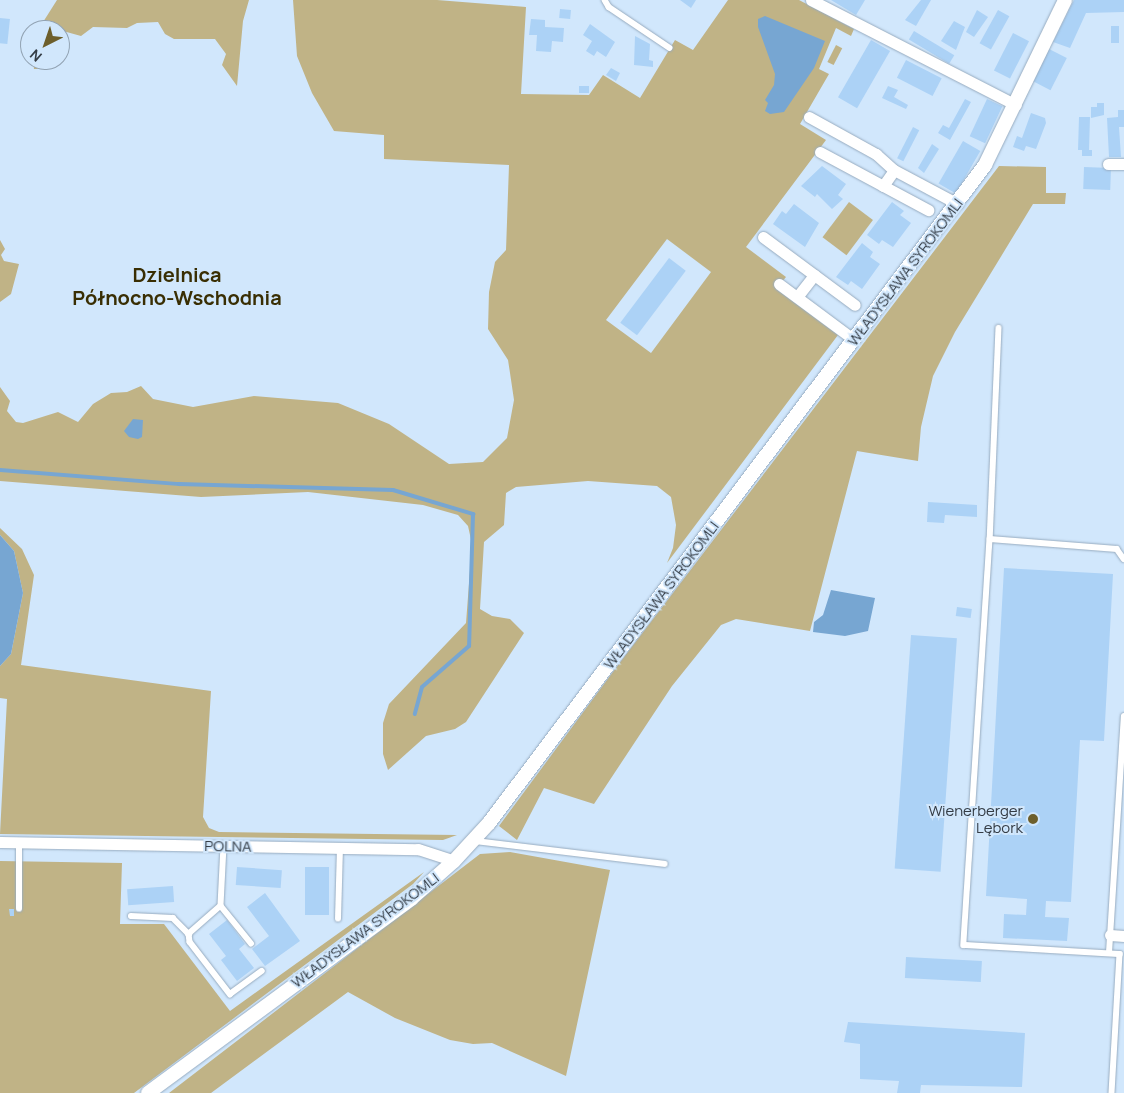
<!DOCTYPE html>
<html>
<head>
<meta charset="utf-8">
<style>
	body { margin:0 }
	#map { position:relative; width:1124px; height:1093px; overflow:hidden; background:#d1e7fc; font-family:Manrope,sans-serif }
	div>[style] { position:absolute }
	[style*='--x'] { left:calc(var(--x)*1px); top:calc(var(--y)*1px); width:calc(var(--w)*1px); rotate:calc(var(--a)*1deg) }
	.green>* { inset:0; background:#c0b386; transform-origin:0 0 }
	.water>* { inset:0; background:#77a6d2 }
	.stream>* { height:4px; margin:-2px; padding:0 2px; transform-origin:2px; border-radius:2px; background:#77a6d2 }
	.building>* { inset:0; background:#acd2f6; transform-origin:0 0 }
	.roads { filter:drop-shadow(0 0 1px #97abbf) drop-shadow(0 0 1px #97abbf) }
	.service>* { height:5.5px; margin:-2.75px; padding:0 2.75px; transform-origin:2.75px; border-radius:2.75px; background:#fff }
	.minor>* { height:11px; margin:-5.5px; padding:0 5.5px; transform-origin:5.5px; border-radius:5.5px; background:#fff }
	.tertiary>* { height:14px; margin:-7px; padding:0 7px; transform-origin:7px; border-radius:7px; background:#fff }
	.dots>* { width:14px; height:14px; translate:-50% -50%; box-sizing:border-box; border:2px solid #d1e7fc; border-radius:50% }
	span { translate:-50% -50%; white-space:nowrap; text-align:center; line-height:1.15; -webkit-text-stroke:4px #d1e7fc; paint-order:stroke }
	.street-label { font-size:15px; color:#343c45 }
	.poi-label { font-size:15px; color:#343c45 }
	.right { translate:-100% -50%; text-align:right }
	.district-label { font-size:20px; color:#392e03; font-weight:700 }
	.north { position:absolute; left:20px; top:20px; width:50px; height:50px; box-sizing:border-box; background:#d1e7fc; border:1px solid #92a3b3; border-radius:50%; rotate:221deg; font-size:14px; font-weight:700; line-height:20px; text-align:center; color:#343c45 }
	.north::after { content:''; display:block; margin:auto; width:18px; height:22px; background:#6d5f2c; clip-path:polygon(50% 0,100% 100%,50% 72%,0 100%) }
</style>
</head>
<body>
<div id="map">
	<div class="green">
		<div style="clip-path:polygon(57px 0,249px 0,243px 21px,237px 86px,222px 65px,226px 54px,215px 39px,174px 39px,165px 34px,158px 22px,137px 23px,127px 28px,93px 27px,81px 36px,63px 31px,60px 34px,60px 30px,38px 30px)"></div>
		<div style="clip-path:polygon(evenodd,293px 0,437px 0,526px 7px,521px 94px,589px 95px,603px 75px,640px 98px,675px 40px,693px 50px,728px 0,799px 0,854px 29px,851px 36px,836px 28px,819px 69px,829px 74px,800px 124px,826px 140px,746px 247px,786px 277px,776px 289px,838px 335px,667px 563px,673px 548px,676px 525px,671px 497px,657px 486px,588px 481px,516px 487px,506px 493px,504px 525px,484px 542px,480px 609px,492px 616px,510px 619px,524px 633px,466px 722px,455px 729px,426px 736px,388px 770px,383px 754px,383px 723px,389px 704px,466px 623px,472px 544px,468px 526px,458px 515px,423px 505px,308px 492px,201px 497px,0 481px,0 387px,10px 401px,7px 411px,16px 422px,23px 423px,58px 412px,78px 422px,93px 404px,111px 393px,127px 392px,141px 386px,153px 399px,193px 407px,254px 396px,338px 403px,389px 424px,449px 464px,483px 462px,507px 438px,514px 400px,510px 373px,508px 360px,488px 329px,489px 292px,495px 262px,506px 250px,509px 165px,384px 159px,384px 135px,334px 131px,312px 93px,297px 56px,293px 0,667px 239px,711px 272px,651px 353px,606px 320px,667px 239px)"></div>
		<div style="left:836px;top:45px;width:7px;height:19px;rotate:27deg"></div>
		<div style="clip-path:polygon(33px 60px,47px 60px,42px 69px,34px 69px)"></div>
		<div style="clip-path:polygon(999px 166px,1046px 167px,1046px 193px,1066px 193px,1065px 204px,1033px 204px,955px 332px,933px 376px,921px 427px,918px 461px,857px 451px,810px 631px,736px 619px,721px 625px,672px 686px,594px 804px,544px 788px,517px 840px,499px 826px,621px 661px)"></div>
		<div style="left:849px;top:202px;width:30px;height:44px;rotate:37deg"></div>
		<div style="clip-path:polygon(0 240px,5px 249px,1px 255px,4px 261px,19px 264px,11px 294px,0 302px)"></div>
		<div style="clip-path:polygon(0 528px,22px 549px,34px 575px,21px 665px,211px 691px,203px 817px,209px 828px,219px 832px,457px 835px,443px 840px,0 834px,7px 699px,0 698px,0 666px,11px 654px,23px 593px,14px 551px,0 535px)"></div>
		<div style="clip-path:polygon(510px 852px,610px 870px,566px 1076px,492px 1043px,473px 1044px,450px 1040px,395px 1018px,348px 992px,211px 1093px,169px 1093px,480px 854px)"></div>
		<div style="clip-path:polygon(0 861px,122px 863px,120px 924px,164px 924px,230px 1011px,424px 872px,413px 884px,134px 1093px,0 1093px)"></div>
	</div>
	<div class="water">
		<div style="clip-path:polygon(765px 16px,825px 41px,814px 68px,784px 112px,770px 114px,765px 111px,768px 103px,765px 100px,774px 85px,775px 74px,758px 27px,758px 19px)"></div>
		<div style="clip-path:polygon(133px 419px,143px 420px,142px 437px,138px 439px,129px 437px,124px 431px)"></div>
		<div style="clip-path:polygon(0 535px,14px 551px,23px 593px,11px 654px,0 666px)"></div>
		<div style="clip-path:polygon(831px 590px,875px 598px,868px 631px,845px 636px,813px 632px,814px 622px,823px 615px)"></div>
	</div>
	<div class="stream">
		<div style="--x:0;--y:470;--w:180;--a:4.5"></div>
		<div style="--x:179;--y:484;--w:214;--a:1.6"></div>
		<div style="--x:393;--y:490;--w:84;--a:16.7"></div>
		<div style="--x:473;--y:514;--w:132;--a:91.7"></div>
		<div style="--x:469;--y:646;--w:62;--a:138.9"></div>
		<div style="--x:422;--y:687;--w:28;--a:105"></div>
	</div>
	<div class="building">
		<div style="clip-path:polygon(680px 0,696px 0,691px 8px)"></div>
		<div style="clip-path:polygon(831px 0,865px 0,856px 15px)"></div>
		<div style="clip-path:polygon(921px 0,931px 0,916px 26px,905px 20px)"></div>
		<div style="clip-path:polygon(1074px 0,1124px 0,1124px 12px,1086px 13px,1070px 48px,1053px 42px)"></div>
		<div style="left:560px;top:9px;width:11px;height:9px;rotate:5deg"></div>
		<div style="clip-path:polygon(977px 10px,988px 17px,974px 37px,966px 32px)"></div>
		<div style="left:998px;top:10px;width:13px;height:38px;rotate:29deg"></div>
		<div style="left:0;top:18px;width:10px;height:25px;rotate:6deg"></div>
		<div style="clip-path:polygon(531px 19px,545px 20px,545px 27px,564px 28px,563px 42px,552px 41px,551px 52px,536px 51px,537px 35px,529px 35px)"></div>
		<div style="clip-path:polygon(954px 21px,965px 27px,956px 50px,941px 41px)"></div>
		<div style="clip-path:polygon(590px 24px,615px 42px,606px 57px,597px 51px,594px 56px,586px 51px,592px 41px,583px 35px)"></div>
		<div style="left:1111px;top:26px;width:8px;height:17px"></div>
		<div style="left:914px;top:31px;width:47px;height:10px;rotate:31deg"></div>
		<div style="left:1013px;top:33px;width:18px;height:42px;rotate:27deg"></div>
		<div style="clip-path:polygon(635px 36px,650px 44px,649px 60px,653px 61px,653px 67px,634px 65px)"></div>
		<div style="left:871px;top:40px;width:22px;height:66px;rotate:30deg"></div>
		<div style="left:1049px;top:49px;width:20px;height:36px;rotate:27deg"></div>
		<div style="left:906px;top:60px;width:40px;height:20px;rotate:27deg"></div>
		<div style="clip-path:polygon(611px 68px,620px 73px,616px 81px,606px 75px)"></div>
		<div style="left:579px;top:86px;width:10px;height:7px"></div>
		<div style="clip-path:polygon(888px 86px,898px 90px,894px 97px,908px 105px,906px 109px,882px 98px)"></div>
		<div style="clip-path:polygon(965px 99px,971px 102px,950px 140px,938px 133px,943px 125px,949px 128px)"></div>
		<div style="left:987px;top:99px;width:17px;height:41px;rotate:25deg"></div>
		<div style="clip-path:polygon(1097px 103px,1104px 103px,1104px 115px,1091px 118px,1091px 107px,1097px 107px)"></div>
		<div style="clip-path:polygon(1118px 110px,1124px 110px,1124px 127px,1119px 127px,1121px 157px,1109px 157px,1107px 118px,1118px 117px)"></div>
		<div style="clip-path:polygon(1031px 113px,1045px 118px,1046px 123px,1036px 149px,1026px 146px,1024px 151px,1013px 147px,1017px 136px,1022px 138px)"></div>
		<div style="clip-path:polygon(1079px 117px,1090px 117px,1089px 150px,1092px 150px,1092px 156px,1082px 156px,1082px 150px,1078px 150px)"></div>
		<div style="left:913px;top:127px;width:7px;height:35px;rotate:27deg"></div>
		<div style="left:963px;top:141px;width:20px;height:49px;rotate:30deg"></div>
		<div style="clip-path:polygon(932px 144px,939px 149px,924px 173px,918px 168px)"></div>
		<div style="clip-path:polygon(822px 166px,846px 184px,838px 195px,843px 199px,832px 209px,817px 194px,815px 197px,801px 186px)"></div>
		<div style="left:1084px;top:167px;width:27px;height:22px;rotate:2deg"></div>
		<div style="clip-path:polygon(892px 202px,904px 211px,900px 215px,911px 223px,893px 247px,882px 240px,879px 244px,867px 235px)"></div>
		<div style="clip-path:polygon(794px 204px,819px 223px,805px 247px,773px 224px,782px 211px,786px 214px)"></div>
		<div style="clip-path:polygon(862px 243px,873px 252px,870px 257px,880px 264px,862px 289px,851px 281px,848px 285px,836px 277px)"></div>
		<div style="left:669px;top:258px;width:21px;height:81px;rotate:37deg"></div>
		<div style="clip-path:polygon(928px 502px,977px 505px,977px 517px,945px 515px,944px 523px,927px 522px)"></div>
		<div style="clip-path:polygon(1004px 568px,1113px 574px,1104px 741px,1080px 740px,1071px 902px,1046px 901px,1045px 917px,1069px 918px,1067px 941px,1003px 938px,1004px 914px,1026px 915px,1027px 899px,986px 896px)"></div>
		<div style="left:957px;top:607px;width:15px;height:9px;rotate:8deg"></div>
		<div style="left:911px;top:635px;width:46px;height:234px;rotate:4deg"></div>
		<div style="left:237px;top:867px;width:45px;height:18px;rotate:4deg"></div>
		<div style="left:305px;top:867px;width:24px;height:48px"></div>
		<div style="left:173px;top:886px;width:16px;height:46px;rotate:86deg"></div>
		<div style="clip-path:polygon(265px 893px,300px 941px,265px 966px,252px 949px,269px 936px,247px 907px)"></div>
		<div style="clip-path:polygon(9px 909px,14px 909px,14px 916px,10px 916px)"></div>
		<div style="clip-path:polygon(227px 920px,245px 944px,239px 949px,254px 968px,237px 981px,221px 960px,226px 956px,209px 934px)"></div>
		<div style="left:906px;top:957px;width:76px;height:21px;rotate:3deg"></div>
		<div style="clip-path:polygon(848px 1022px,1025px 1033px,1022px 1087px,921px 1085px,920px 1093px,897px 1093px,899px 1081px,860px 1079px,860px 1044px,844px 1042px)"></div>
	</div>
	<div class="roads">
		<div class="service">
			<div style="--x:605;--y:0;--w:8;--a:60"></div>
			<div style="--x:609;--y:7;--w:73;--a:33.9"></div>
			<div style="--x:999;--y:328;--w:211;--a:92.4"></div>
			<div style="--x:990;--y:539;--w:127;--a:4.5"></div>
			<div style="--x:1117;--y:549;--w:12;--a:55"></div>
			<div style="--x:990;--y:539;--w:407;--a:93.7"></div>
			<div style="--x:964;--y:945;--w:156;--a:3.3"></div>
			<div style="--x:1120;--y:954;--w:139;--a:93.3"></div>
			<div style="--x:476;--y:841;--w:190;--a:6.9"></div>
			<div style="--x:224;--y:846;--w:60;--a:92.9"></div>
			<div style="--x:221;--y:906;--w:43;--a:138.8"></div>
			<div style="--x:189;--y:934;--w:8;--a:83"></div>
			<div style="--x:190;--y:942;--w:66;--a:52.4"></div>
			<div style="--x:230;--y:994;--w:39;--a:-36"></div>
			<div style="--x:221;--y:906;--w:48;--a:51"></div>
			<div style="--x:19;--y:909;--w:66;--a:-90"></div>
			<div style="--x:131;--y:916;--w:42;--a:2.7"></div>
			<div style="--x:173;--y:918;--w:23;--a:45"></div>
			<div style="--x:338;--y:919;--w:71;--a:-88.4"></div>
			<div style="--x:1109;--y:953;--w:237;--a:-86.4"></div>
		</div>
		<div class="minor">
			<div style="--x:811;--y:0;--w:230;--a:27.1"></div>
			<div style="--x:809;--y:117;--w:77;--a:28.9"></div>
			<div style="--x:876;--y:154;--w:24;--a:42"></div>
			<div style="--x:820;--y:152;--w:123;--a:28.2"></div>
			<div style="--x:1108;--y:164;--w:16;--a:0"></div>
			<div style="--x:883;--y:186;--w:19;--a:-55"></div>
			<div style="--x:894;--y:170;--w:72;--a:28"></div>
			<div style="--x:763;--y:237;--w:114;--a:36.5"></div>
			<div style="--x:779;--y:284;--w:92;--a:36.6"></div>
			<div style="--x:797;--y:297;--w:28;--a:-52"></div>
			<div style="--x:0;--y:842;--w:418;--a:1"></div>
			<div style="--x:418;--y:849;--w:38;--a:18"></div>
			<div style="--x:1110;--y:935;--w:14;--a:4"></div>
		</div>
		<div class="tertiary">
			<div style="--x:148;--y:1093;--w:327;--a:-36.4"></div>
			<div style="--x:411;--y:899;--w:57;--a:-41.5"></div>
			<div style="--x:454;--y:861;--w:52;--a:-47.4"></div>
			<div style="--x:489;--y:823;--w:824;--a:-52.99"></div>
			<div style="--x:985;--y:165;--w:183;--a:-64.1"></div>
		</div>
	</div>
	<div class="dots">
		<div style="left:1033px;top:819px;background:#6d5f2c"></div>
	</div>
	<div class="street-label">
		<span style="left:905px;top:272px;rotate:-53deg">WŁADYSŁAWA SYROKOMLI</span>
		<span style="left:661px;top:595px;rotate:-53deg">WŁADYSŁAWA SYROKOMLI</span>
		<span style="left:228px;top:846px;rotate:1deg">POLNA</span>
		<span style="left:365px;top:930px;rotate:-37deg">WŁADYSŁAWA SYROKOMLI</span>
	</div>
	<div class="poi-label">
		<span class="right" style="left:1023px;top:819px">Wienerberger<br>Lębork</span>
	</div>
	<div class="district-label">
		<span style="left:177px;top:286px">Dzielnica<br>Północno-Wschodnia</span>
	</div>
	<div class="north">N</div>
</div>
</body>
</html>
